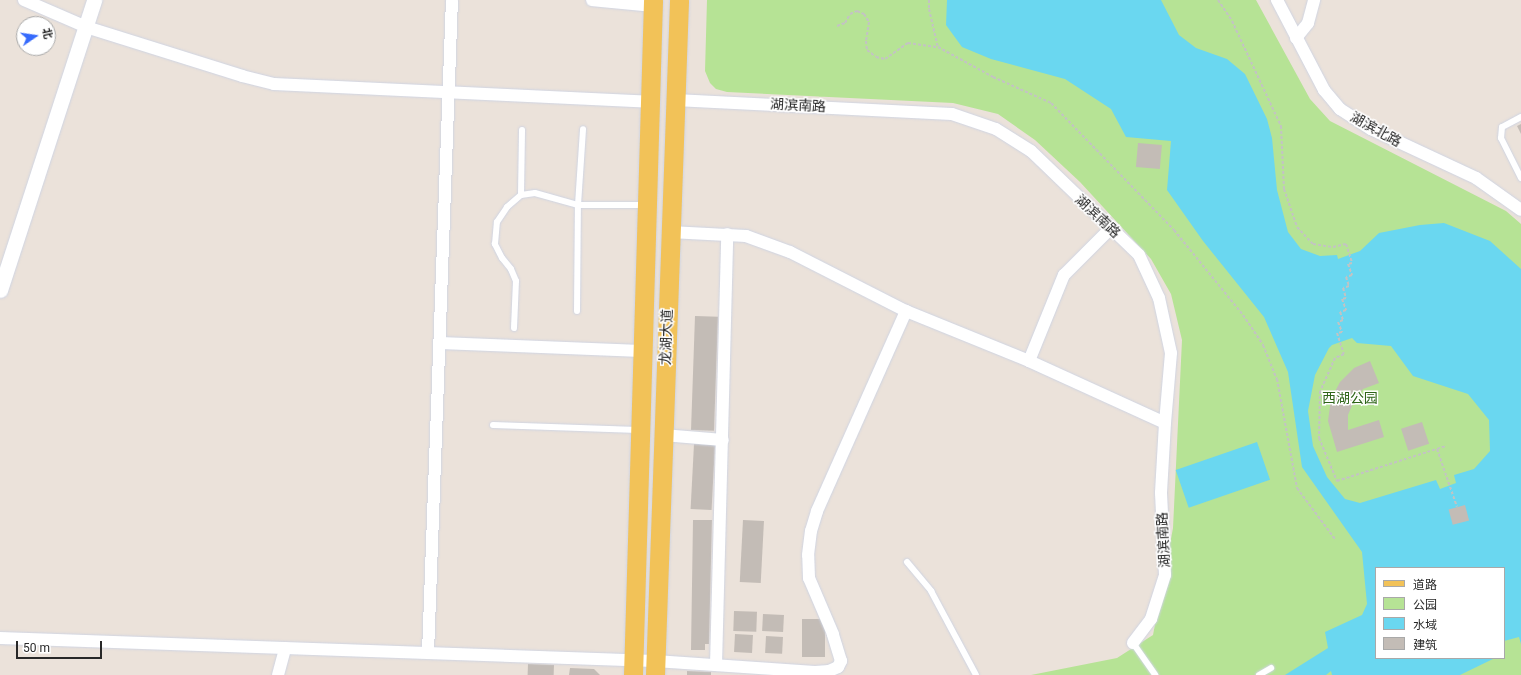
<!DOCTYPE html>
<html>
<head>
<meta charset="utf-8">
<style>
	body { margin:0 }
	#map { position:relative; width:1521px; height:675px; overflow:hidden; background:#ebe2da; font-family:Roboto,"Noto Sans SC",sans-serif }
	div>[style] { position:absolute }
	[style*='--x'] { left:calc(var(--x)*1px); top:calc(var(--y)*1px); width:calc(var(--w)*1px); rotate:calc(var(--a)*1deg) }
	.green>* { inset:0; background:#b6e395 }
	.water>* { inset:0; background:#6ad7f0; transform-origin:0 0 }
	.building>* { inset:0; background:#c3bcb6; transform-origin:0 0 }
	.path>* { height:2px; margin-top:-1px; transform-origin:0; background:repeating-linear-gradient(90deg,#c3c3c3 0 3px,transparent 0 5px) }
	.roads { filter:drop-shadow(0 0 1px #cfd4e2) drop-shadow(0 0 1px #cfd4e2) }
	.service>* { height:6px; margin:-3px; padding:0 3px; transform-origin:3px; border-radius:3px; background:#fff }
	.minor>* { height:12px; margin:-6px; padding:0 6px; transform-origin:6px; border-radius:6px; background:#fff }
	.tertiary>* { height:15px; margin:-7.5px; padding:0 7.5px; transform-origin:7.5px; border-radius:7.5px; background:#fff }
	.primary>* { height:19px; margin:-9.5px; padding:0 9.5px; transform-origin:9.5px; border-radius:9.5px; background:#f2c258 }
	span { translate:-50% -50%; white-space:nowrap; text-align:center; line-height:1.15; -webkit-text-stroke:3px #fff; paint-order:stroke }
	.street-label { font-size:14px; color:#282828 }
	.park-label { font-size:14px; color:#2e6518 }
	.legend { position:absolute; left:1375px; top:567px; width:130px; height:92px; box-sizing:border-box; background:#fff; border:1px solid #a9a9a9; margin:0; padding:5px 7px; list-style:none; font-size:12px; color:#282828 }
	.legend li { display:flex; align-items:center; gap:8px; height:20px }
	.legend b { width:20px; border:1px solid #a9a9a9 }
	.north { position:absolute; left:16px; top:16px; width:40px; height:40px; box-sizing:border-box; background:#fff; border:1px solid #a9a9a9; border-radius:50%; rotate:77deg; font-size:11px; font-weight:700; line-height:16px; text-align:center; color:#282828 }
	.north::after { content:''; display:block; margin:auto; width:14px; height:18px; background:#366afc; clip-path:polygon(50% 0,100% 100%,50% 72%,0 100%) }
	.scale { position:absolute; left:16px; top:641px; width:86px; height:18px; box-sizing:border-box; border:2px solid #282828; border-top:0; padding-left:5px; font-size:12px; line-height:14px; white-space:nowrap; color:#282828; -webkit-text-stroke:3px #fff; paint-order:stroke }
</style>
</head>
<body>
<div id="map">
	<div class="green">
		<div style="clip-path:polygon(evenodd,707px 0,1256px 0,1310px 99px,1330px 121px,1506px 211px,1521px 224px,1521px 675px,1031px 675px,1117px 658px,1153px 635px,1173px 528px,1182px 340px,1171px 294px,1151px 259px,1080px 182px,1035px 140px,998px 114px,953px 103px,727px 92px,716px 89px,710px 83px,705px 71px,707px 0,1376px 568px,1504px 568px,1504px 658px,1376px 658px,1376px 568px)"></div>
	</div>
	<div class="water">
		<div style="clip-path:polygon(evenodd,947px 0,1161px 0,1179px 35px,1196px 48px,1227px 59px,1245px 74px,1267px 119px,1272px 138px,1277px 190px,1288px 232px,1301px 249px,1320px 256px,1337px 255px,1338px 259px,1360px 251px,1379px 233px,1420px 225px,1444px 223px,1490px 241px,1521px 269px,1521px 644px,1519px 637px,1504px 641px,1504px 568px,1376px 568px,1376px 658px,1495px 658px,1460px 675px,1332px 675px,1331px 671px,1326px 675px,1285px 675px,1328px 648px,1325px 632px,1362px 615px,1367px 604px,1362px 552px,1302px 467px,1288px 372px,1264px 317px,1203px 241px,1167px 190px,1171px 141px,1126px 137px,1111px 109px,1065px 79px,991px 59px,962px 47px,946px 25px,947px 0,1352px 338px,1357px 343px,1391px 346px,1413px 376px,1468px 394px,1489px 420px,1490px 451px,1474px 469px,1454px 475px,1456px 483px,1440px 489px,1436px 480px,1360px 503px,1345px 499px,1327px 477px,1313px 446px,1308px 411px,1315px 375px,1329px 348px,1332px 345px,1352px 338px)"></div>
		<div style="left:1257px;top:442px;width:40px;height:86px;rotate:71deg"></div>
	</div>
	<div class="building">
		<div style="clip-path:polygon(1521px 124px,1521px 134px,1517px 126px)"></div>
		<div style="left:1138px;top:143px;width:24px;height:24px;rotate:5deg"></div>
		<div style="left:695px;top:316px;width:23px;height:114px;rotate:2deg"></div>
		<div style="clip-path:polygon(1370px 361px,1379px 383px,1363px 389px,1354px 401px,1348px 415px,1348px 430px,1379px 420px,1384px 437px,1337px 452px,1328px 421px,1331px 399px,1340px 382px,1354px 368px)"></div>
		<div style="left:1422px;top:422px;width:23px;height:22px;rotate:72deg"></div>
		<div style="left:694px;top:444px;width:21px;height:65px;rotate:3deg"></div>
		<div style="left:1465px;top:505px;width:16px;height:17px;rotate:75deg"></div>
		<div style="clip-path:polygon(693px 520px,712px 520px,709px 644px,705px 644px,705px 650px,691px 650px)"></div>
		<div style="left:743px;top:520px;width:21px;height:62px;rotate:3deg"></div>
		<div style="left:734px;top:611px;width:23px;height:20px;rotate:2deg"></div>
		<div style="left:763px;top:614px;width:21px;height:17px;rotate:3deg"></div>
		<div style="left:802px;top:619px;width:23px;height:38px"></div>
		<div style="left:735px;top:634px;width:18px;height:18px;rotate:3deg"></div>
		<div style="left:766px;top:636px;width:17px;height:17px;rotate:3deg"></div>
		<div style="left:528px;top:664px;width:26px;height:11px;rotate:2deg"></div>
		<div style="clip-path:polygon(570px 668px,594px 669px,600px 675px,569px 675px)"></div>
		<div style="clip-path:polygon(687px 671px,711px 672px,711px 675px,687px 675px)"></div>
	</div>
	<div class="path">
		<div style="--x:929;--y:0;--w:9;--a:90"></div>
		<div style="--x:929;--y:9;--w:39;--a:77"></div>
		<div style="--x:938;--y:47;--w:63;--a:28.6"></div>
		<div style="--x:993;--y:77;--w:64;--a:24.1"></div>
		<div style="--x:1051;--y:103;--w:177;--a:45.9"></div>
		<div style="--x:1174;--y:230;--w:109;--a:50.9"></div>
		<div style="--x:1243;--y:315;--w:36;--a:56"></div>
		<div style="--x:1263;--y:345;--w:37;--a:68"></div>
		<div style="--x:1277;--y:379;--w:111;--a:79.6"></div>
		<div style="--x:1297;--y:488;--w:64;--a:53.3"></div>
		<div style="--x:1218;--y:0;--w:25;--a:56"></div>
		<div style="--x:1232;--y:21;--w:116;--a:65"></div>
		<div style="--x:1281;--y:126;--w:63;--a:87.3"></div>
		<div style="--x:1284;--y:189;--w:40;--a:71.1"></div>
		<div style="--x:1297;--y:227;--w:23;--a:47"></div>
		<div style="--x:1313;--y:244;--w:20;--a:9"></div>
		<div style="--x:1333;--y:247;--w:13;--a:-13"></div>
		<div style="--x:1346;--y:244;--w:20;--a:72"></div>
		<div style="--x:1352;--y:263;--w:4;--a:166"></div>
		<div style="--x:1348;--y:264;--w:12;--a:70"></div>
		<div style="--x:1352;--y:275;--w:6;--a:162"></div>
		<div style="--x:1346;--y:277;--w:9;--a:72"></div>
		<div style="--x:1349;--y:286;--w:6;--a:162"></div>
		<div style="--x:1343;--y:288;--w:10;--a:73"></div>
		<div style="--x:1346;--y:298;--w:4;--a:166"></div>
		<div style="--x:1342;--y:299;--w:12;--a:70"></div>
		<div style="--x:1346;--y:310;--w:6;--a:162"></div>
		<div style="--x:1340;--y:312;--w:9;--a:69"></div>
		<div style="--x:1343;--y:320;--w:5;--a:158"></div>
		<div style="--x:1338;--y:322;--w:11;--a:68"></div>
		<div style="--x:1342;--y:332;--w:5;--a:169"></div>
		<div style="--x:1337;--y:333;--w:22;--a:72"></div>
		<div style="--x:1344;--y:354;--w:10;--a:156"></div>
		<div style="--x:1335;--y:358;--w:36;--a:114"></div>
		<div style="--x:1320;--y:391;--w:47;--a:91.2"></div>
		<div style="--x:1319;--y:438;--w:47;--a:67.3"></div>
		<div style="--x:1337;--y:481;--w:114;--a:-17.8"></div>
		<div style="--x:837;--y:26;--w:9;--a:-21"></div>
		<div style="--x:845;--y:23;--w:10;--a:-61"></div>
		<div style="--x:850;--y:14;--w:8;--a:-23"></div>
		<div style="--x:857;--y:11;--w:8;--a:23"></div>
		<div style="--x:864;--y:14;--w:9;--a:58"></div>
		<div style="--x:869;--y:22;--w:19;--a:99"></div>
		<div style="--x:866;--y:41;--w:9;--a:84"></div>
		<div style="--x:867;--y:50;--w:11;--a:38"></div>
		<div style="--x:876;--y:57;--w:9;--a:13"></div>
		<div style="--x:885;--y:59;--w:28;--a:-35"></div>
		<div style="--x:908;--y:43;--w:30;--a:8"></div>
		<div style="--x:1437;--y:449;--w:61;--a:71"></div>
	</div>
	<div class="roads">
		<div class="service">
			<div style="--x:1521;--y:117;--w:21;--a:152"></div>
			<div style="--x:1502;--y:127;--w:11;--a:95"></div>
			<div style="--x:1501;--y:138;--w:45;--a:63.4"></div>
			<div style="--x:521;--y:195;--w:65;--a:-89.1"></div>
			<div style="--x:577;--y:311;--w:106;--a:-89.5"></div>
			<div style="--x:578;--y:205;--w:76;--a:-86.2"></div>
			<div style="--x:514;--y:328;--w:47;--a:-87.6"></div>
			<div style="--x:516;--y:281;--w:13;--a:-113"></div>
			<div style="--x:511;--y:269;--w:14;--a:-129"></div>
			<div style="--x:502;--y:258;--w:16;--a:-117"></div>
			<div style="--x:495;--y:244;--w:22;--a:-85"></div>
			<div style="--x:497;--y:222;--w:18;--a:-56"></div>
			<div style="--x:507;--y:207;--w:18;--a:-41"></div>
			<div style="--x:521;--y:195;--w:14;--a:-8"></div>
			<div style="--x:535;--y:193;--w:45;--a:15.6"></div>
			<div style="--x:578;--y:205;--w:67;--a:0"></div>
			<div style="--x:493;--y:425;--w:145;--a:2"></div>
			<div style="--x:907;--y:562;--w:38;--a:50"></div>
			<div style="--x:931;--y:591;--w:95;--a:61.8"></div>
			<div style="--x:1133;--y:643;--w:39;--a:55"></div>
			<div style="--x:1259;--y:675;--w:14;--a:-30"></div>
		</div>
		<div class="minor">
			<div style="--x:24;--y:0;--w:68;--a:23.5"></div>
			<div style="--x:86;--y:27;--w:164;--a:17.4"></div>
			<div style="--x:242;--y:76;--w:33;--a:14"></div>
			<div style="--x:274;--y:84;--w:376;--a:2.7"></div>
			<div style="--x:592;--y:0;--w:61;--a:5.6"></div>
			<div style="--x:1277;--y:0;--w:102;--a:62.4"></div>
			<div style="--x:1324;--y:90;--w:25;--a:50"></div>
			<div style="--x:1340;--y:109;--w:37;--a:33"></div>
			<div style="--x:1371;--y:129;--w:116;--a:25"></div>
			<div style="--x:1476;--y:178;--w:55;--a:35.4"></div>
			<div style="--x:1296;--y:38;--w:19;--a:-51"></div>
			<div style="--x:1308;--y:23;--w:24;--a:-75"></div>
			<div style="--x:675;--y:100;--w:277;--a:2.9"></div>
			<div style="--x:952;--y:114;--w:46;--a:18.8"></div>
			<div style="--x:996;--y:129;--w:41;--a:32.2"></div>
			<div style="--x:1031;--y:151;--w:150;--a:43.9"></div>
			<div style="--x:1139;--y:255;--w:47;--a:65.1"></div>
			<div style="--x:1159;--y:298;--w:56;--a:77.7"></div>
			<div style="--x:1171;--y:353;--w:70;--a:94.9"></div>
			<div style="--x:1165;--y:423;--w:70;--a:93.3"></div>
			<div style="--x:1161;--y:493;--w:82;--a:87.2"></div>
			<div style="--x:1165;--y:575;--w:46;--a:107.7"></div>
			<div style="--x:1151;--y:619;--w:30;--a:127"></div>
			<div style="--x:670;--y:232;--w:76;--a:3"></div>
			<div style="--x:746;--y:236;--w:47;--a:20"></div>
			<div style="--x:790;--y:252;--w:130;--a:27"></div>
			<div style="--x:906;--y:311;--w:133;--a:22.1"></div>
			<div style="--x:1029;--y:361;--w:149;--a:24.5"></div>
			<div style="--x:440;--y:343;--w:202;--a:2.3"></div>
			<div style="--x:1029;--y:361;--w:93;--a:-67.9"></div>
			<div style="--x:1064;--y:275;--w:66;--a:-45"></div>
			<div style="--x:663;--y:435;--w:60;--a:4.8"></div>
			<div style="--x:0;--y:638;--w:655;--a:2.01"></div>
			<div style="--x:655;--y:661;--w:160;--a:3.9"></div>
			<div style="--x:815;--y:672;--w:14;--a:-4"></div>
			<div style="--x:829;--y:671;--w:10;--a:-24"></div>
			<div style="--x:838;--y:667;--w:7;--a:-63"></div>
			<div style="--x:841;--y:661;--w:28;--a:-107"></div>
			<div style="--x:833;--y:634;--w:61;--a:-113.2"></div>
			<div style="--x:809;--y:578;--w:23;--a:-92"></div>
			<div style="--x:808;--y:555;--w:24;--a:-83"></div>
			<div style="--x:811;--y:531;--w:21;--a:-73"></div>
			<div style="--x:817;--y:511;--w:219;--a:-66"></div>
			<div style="--x:428;--y:653;--w:653;--a:-87.9"></div>
			<div style="--x:716;--y:665;--w:431;--a:-88.5"></div>
			<div style="--x:278;--y:675;--w:28;--a:-75"></div>
		</div>
		<div class="tertiary">
			<div style="--x:0;--y:290;--w:305;--a:-72"></div>
		</div>
		<div class="primary">
			<div style="--x:633;--y:675;--w:675;--a:-88.3"></div>
			<div style="--x:655;--y:675;--w:675;--a:-87.96"></div>
		</div>
	</div>
	<div class="street-label">
		<span style="left:798px;top:105px;rotate:3deg">湖滨南路</span>
		<span style="left:1376px;top:129px;rotate:29deg">湖滨北路</span>
		<span style="left:1098px;top:216px;rotate:43deg">湖滨南路</span>
		<span style="left:666px;top:337px;rotate:-88deg">龙湖大道</span>
		<span style="left:1163px;top:540px;rotate:-93deg">湖滨南路</span>
	</div>
	<div class="park-label">
		<span style="left:1350px;top:398px">西湖公园</span>
	</div>
	<ul class="legend">
	<li><b style="height:5px;background:#f2c258"></b>道路</li>
	<li><b style="height:11px;background:#b6e395"></b>公园</li>
	<li><b style="height:11px;background:#6ad7f0"></b>水域</li>
	<li><b style="height:11px;background:#c3bcb6"></b>建筑</li>
	</ul>
	<div class="north">北</div>
	<div class="scale">50 m</div>
</div>
</body>
</html>
